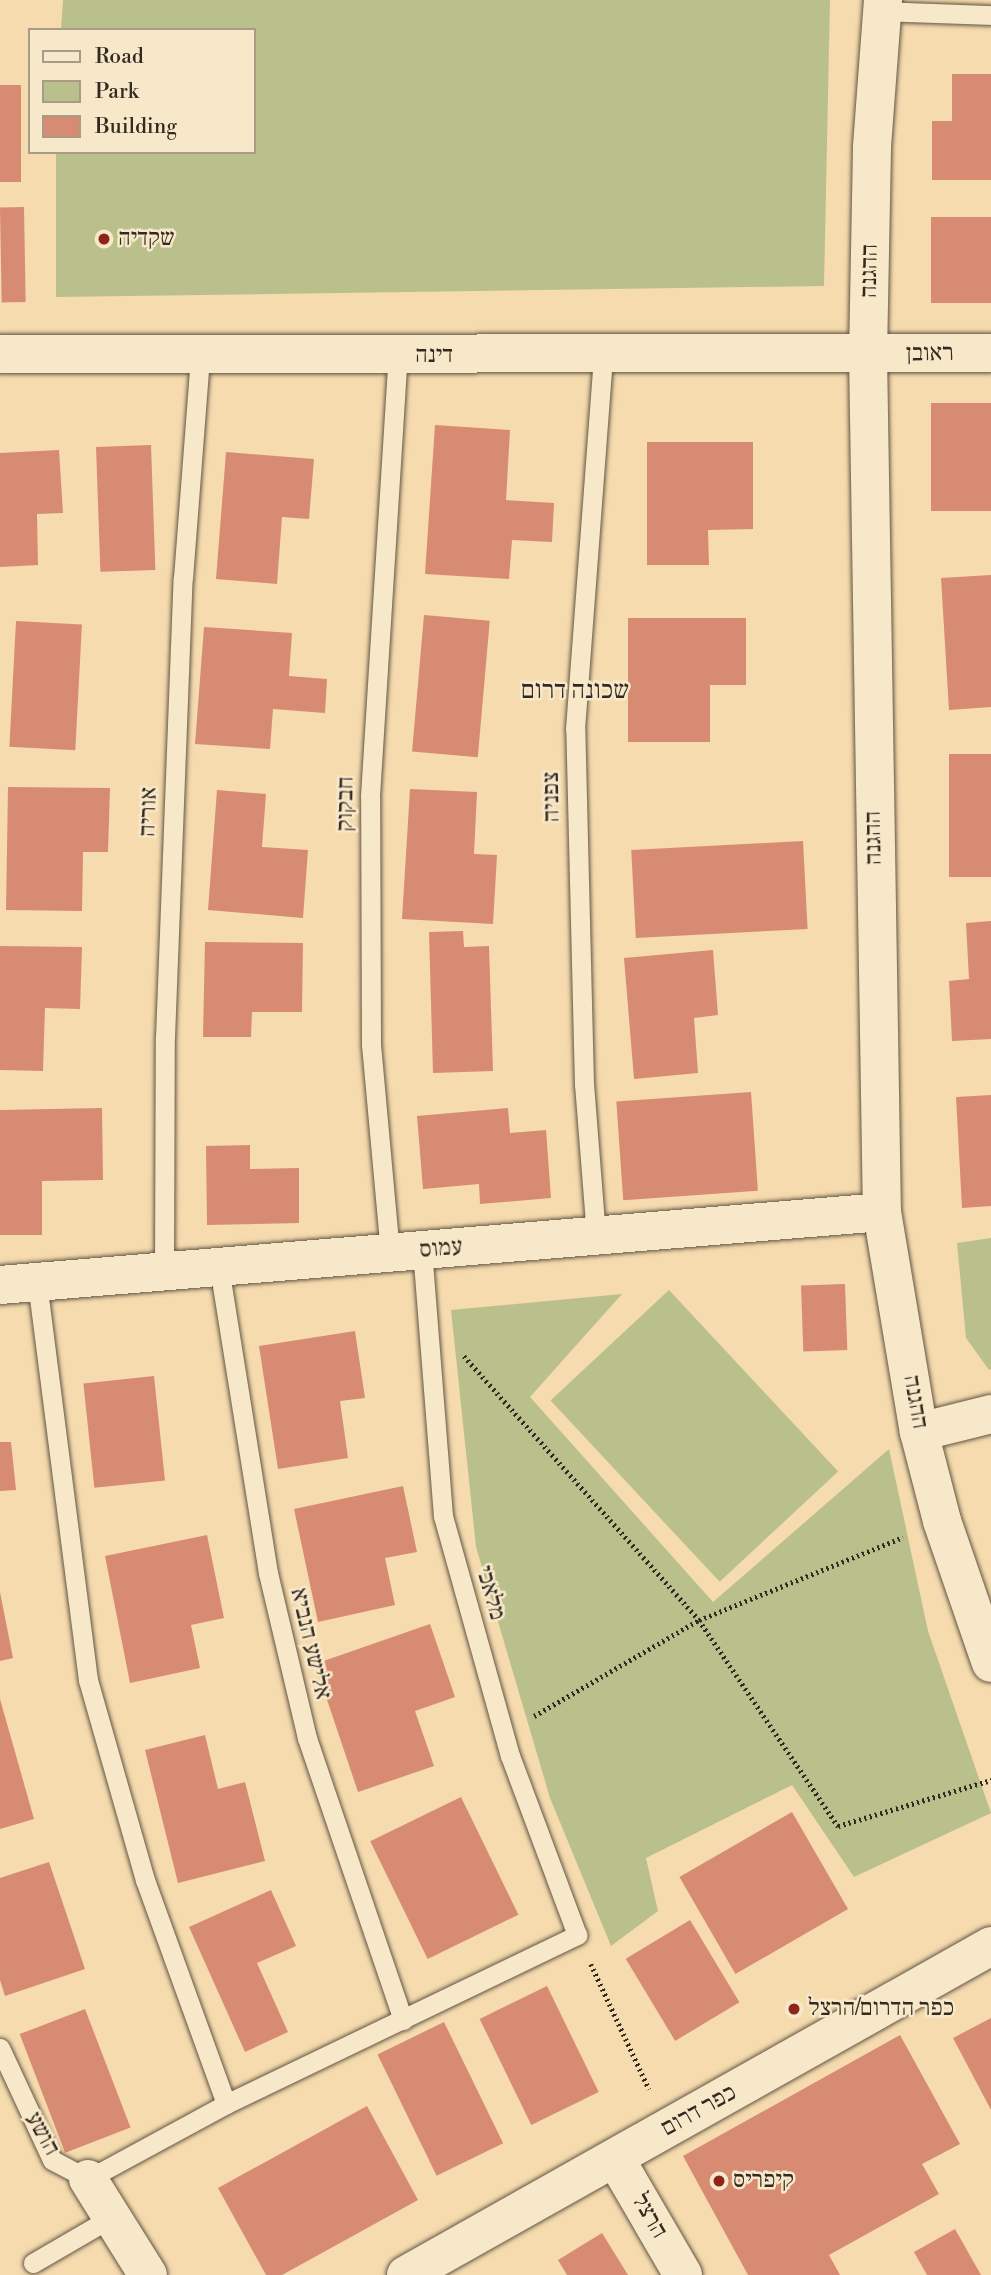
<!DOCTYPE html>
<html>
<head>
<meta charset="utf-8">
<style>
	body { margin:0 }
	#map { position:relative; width:991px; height:2275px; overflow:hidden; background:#f5dbae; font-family:"Libre Bodoni","Frank Ruhl Libre",serif }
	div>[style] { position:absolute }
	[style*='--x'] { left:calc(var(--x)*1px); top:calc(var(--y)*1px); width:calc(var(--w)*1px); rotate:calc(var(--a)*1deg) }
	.green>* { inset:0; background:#bac08b; transform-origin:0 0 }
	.building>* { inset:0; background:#d88b73; transform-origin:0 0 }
	.path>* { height:4.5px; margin-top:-2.25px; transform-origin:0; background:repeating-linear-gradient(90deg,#322921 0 2px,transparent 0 5.5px) }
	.roads { filter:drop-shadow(0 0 2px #635644) drop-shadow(0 0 2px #635644) }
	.lane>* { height:19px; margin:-9.5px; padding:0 9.5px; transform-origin:9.5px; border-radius:9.5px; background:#f8e8ca }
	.street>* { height:38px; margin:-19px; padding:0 19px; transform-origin:19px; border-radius:19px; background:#f8e8ca }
	.secondary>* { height:38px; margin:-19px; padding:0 19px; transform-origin:19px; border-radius:19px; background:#f8e8ca }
	.dots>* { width:19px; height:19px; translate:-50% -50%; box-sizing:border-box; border:4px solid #f8e8ca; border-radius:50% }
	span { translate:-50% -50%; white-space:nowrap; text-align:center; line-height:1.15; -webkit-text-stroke:5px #f8e8ca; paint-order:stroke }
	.poi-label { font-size:24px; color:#322921 }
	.left { translate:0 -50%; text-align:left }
	.street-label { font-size:24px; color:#322921 }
	.neighbourhood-label { font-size:26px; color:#322921 }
	.legend { position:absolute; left:28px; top:28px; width:228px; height:126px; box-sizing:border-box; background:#f8e8ca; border:2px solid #a99c86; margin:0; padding:9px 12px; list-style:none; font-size:21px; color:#322921 }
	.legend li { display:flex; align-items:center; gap:14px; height:35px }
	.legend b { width:35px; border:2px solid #a99c86 }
</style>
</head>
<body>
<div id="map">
	<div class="green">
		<div style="clip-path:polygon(63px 0,830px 0,824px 286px,56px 297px,56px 152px,254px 152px,254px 30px,61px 30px)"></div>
		<div style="clip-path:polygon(991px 1238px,991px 1369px,989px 1370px,966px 1338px,957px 1243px)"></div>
		<div style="left:669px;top:1290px;width:248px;height:162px;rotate:47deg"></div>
		<div style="clip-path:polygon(622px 1294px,530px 1397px,713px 1602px,889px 1449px,928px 1631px,991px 1813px,854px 1877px,792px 1785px,646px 1858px,658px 1911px,611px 1946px,550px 1798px,476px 1547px,451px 1310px)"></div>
	</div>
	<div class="building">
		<div style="clip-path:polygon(952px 74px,991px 74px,991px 180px,932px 180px,932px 121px,952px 121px)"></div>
		<div style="left:0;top:85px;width:21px;height:97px"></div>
		<div style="left:24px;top:207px;width:95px;height:24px;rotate:89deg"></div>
		<div style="left:991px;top:217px;width:86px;height:60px;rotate:90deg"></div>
		<div style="left:991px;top:403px;width:108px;height:60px;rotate:90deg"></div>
		<div style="clip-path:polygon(435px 425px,510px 430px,506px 500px,554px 503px,552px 542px,512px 540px,509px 579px,425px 574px)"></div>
		<div style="clip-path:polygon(647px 442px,753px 442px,753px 529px,708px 530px,709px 565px,647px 565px)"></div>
		<div style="left:151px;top:445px;width:125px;height:55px;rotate:88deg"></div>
		<div style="clip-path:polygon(59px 450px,63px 513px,37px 514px,38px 565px,0 567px,0 453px)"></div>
		<div style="clip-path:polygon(226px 452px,314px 459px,309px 519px,282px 517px,277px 584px,216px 579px)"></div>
		<div style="clip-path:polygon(991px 575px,991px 707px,949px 710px,941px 578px)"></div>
		<div style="left:424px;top:615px;width:66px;height:137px;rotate:5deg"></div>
		<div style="clip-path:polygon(628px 618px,746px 618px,746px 685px,710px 685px,710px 742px,628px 742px)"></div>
		<div style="left:16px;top:621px;width:66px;height:126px;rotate:3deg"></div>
		<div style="clip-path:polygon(204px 627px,292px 633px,289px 676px,327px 679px,325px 713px,273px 709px,270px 749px,195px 744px)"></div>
		<div style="left:991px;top:754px;width:123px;height:42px;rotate:90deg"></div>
		<div style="clip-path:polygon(8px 787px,110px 788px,108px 852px,83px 852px,82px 911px,6px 910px)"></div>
		<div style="clip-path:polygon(410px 789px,477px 792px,474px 854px,497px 855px,493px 924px,402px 919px)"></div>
		<div style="clip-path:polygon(217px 790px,266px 794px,262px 847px,308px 850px,303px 918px,208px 910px)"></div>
		<div style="left:803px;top:841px;width:88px;height:172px;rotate:87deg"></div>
		<div style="clip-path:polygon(991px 921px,991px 1039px,952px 1041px,949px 981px,969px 979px,966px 923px)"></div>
		<div style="clip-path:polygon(463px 931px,464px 947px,489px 946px,493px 1071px,433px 1073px,429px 932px)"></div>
		<div style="clip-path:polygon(205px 942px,303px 943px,302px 1012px,252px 1012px,251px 1037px,203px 1037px)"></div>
		<div style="clip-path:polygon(0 946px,82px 947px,80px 1009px,45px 1008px,43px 1071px,0 1070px)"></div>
		<div style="clip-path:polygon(713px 950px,718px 1015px,694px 1018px,698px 1073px,634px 1079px,624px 958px)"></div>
		<div style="left:751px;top:1092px;width:99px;height:135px;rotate:86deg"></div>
		<div style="clip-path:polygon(991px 1095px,991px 1206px,962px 1208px,956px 1097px)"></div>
		<div style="clip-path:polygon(102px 1108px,103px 1180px,42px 1181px,42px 1235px,0 1235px,0 1110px)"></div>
		<div style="clip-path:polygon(508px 1108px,510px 1133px,546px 1130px,551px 1198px,480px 1204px,479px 1184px,423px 1189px,417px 1116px)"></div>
		<div style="clip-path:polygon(250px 1145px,250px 1169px,299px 1168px,299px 1223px,207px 1225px,206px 1146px)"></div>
		<div style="left:845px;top:1284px;width:66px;height:44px;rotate:88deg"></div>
		<div style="clip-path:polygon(355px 1331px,365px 1398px,340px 1401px,348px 1458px,278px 1469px,259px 1346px)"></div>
		<div style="left:154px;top:1376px;width:105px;height:71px;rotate:84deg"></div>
		<div style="clip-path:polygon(0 1442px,11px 1442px,16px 1490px,0 1491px)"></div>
		<div style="clip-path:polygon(403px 1486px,417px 1552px,385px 1558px,395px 1605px,318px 1622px,294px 1509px)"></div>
		<div style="clip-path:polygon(207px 1535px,224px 1618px,191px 1625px,200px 1668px,130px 1683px,105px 1556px)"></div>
		<div style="clip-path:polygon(0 1592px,13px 1658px,0 1661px)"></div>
		<div style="clip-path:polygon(430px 1624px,455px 1697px,415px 1711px,434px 1766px,358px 1792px,315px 1664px)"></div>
		<div style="clip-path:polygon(0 1699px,34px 1819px,0 1829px)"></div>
		<div style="clip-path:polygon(205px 1735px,218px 1789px,245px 1782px,265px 1861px,178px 1883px,145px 1750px)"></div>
		<div style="left:461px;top:1797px;width:131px;height:101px;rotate:64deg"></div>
		<div style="left:792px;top:1812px;width:112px;height:130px;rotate:60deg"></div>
		<div style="clip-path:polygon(49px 1862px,85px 1969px,5px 1996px,0 1980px,0 1878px)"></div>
		<div style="clip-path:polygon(271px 1890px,296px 1946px,257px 1963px,288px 2032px,245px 2052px,189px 1927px)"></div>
		<div style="left:690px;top:1920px;width:96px;height:75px;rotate:59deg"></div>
		<div style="left:547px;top:1986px;width:118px;height:75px;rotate:64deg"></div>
		<div style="left:85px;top:2009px;width:127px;height:70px;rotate:69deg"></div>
		<div style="clip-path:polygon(991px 2018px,991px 2110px,953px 2038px)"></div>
		<div style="left:444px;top:2022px;width:135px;height:74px;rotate:64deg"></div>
		<div style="clip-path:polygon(900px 2035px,960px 2144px,922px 2164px,939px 2194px,829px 2255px,840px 2275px,748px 2275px,683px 2156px)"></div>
		<div style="clip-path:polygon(367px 2106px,418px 2200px,282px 2275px,266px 2275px,218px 2188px)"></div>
		<div style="clip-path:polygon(955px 2229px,981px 2275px,927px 2275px,914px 2252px)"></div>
		<div style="clip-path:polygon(602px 2233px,628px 2275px,567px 2275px,558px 2260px)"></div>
	</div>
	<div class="path">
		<div style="--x:464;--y:1356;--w:353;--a:48.3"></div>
		<div style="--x:699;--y:1620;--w:249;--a:56"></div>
		<div style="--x:838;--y:1826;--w:160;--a:-16.7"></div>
		<div style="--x:534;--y:1716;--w:191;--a:-30.2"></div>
		<div style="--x:699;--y:1620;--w:220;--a:-22.1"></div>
		<div style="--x:591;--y:1964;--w:138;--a:65.1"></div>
	</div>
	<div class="roads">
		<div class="lane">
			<div style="--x:881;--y:11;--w:110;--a:2.1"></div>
			<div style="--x:596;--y:1236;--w:151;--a:-94.5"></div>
			<div style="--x:584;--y:1085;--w:356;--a:-91.4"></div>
			<div style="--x:575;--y:729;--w:373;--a:-85.7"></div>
			<div style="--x:390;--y:1253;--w:209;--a:-95.2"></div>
			<div style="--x:371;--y:1045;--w:249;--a:-90.2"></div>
			<div style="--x:370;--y:796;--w:441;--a:-86.4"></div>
			<div style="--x:219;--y:1267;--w:310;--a:80.9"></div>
			<div style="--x:268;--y:1573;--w:170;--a:76.7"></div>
			<div style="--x:307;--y:1738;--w:298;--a:71.2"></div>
			<div style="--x:164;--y:1271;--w:234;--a:-89.8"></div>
			<div style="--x:165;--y:1037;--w:459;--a:-87.8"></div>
			<div style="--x:183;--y:578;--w:224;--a:-85.6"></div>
			<div style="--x:37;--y:1282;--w:401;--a:82.7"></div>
			<div style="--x:88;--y:1680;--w:208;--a:74.1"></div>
			<div style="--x:145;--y:1880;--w:238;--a:70.1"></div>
			<div style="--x:0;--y:2048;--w:123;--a:65.1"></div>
			<div style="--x:52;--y:2160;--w:41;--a:27.8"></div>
			<div style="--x:88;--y:2179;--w:157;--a:-28.5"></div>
			<div style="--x:226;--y:2104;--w:390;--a:-25.7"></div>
			<div style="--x:577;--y:1935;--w:191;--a:-110.5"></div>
			<div style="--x:510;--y:1756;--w:249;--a:-105.6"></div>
			<div style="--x:443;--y:1516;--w:266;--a:-94.5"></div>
			<div style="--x:33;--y:2263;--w:91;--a:-30.2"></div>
		</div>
		<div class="street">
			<div style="--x:0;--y:354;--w:991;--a:-0.06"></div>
			<div style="--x:0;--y:1285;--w:885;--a:-4.73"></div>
			<div style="--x:919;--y:1432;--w:74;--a:-14"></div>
			<div style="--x:88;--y:2179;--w:113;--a:58"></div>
		</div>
		<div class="secondary">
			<div style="--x:883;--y:0;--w:148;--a:94.3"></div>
			<div style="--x:872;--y:148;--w:206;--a:91.1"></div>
			<div style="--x:868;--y:354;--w:858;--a:89.07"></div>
			<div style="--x:882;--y:1212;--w:223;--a:80.5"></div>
			<div style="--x:919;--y:1432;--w:92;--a:75.5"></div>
			<div style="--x:942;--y:1521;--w:150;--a:71"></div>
			<div style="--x:615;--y:2158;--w:135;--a:59.8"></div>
			<div style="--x:406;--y:2275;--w:671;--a:-29.35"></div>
		</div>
	</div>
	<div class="dots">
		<div style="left:104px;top:239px;background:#8f2418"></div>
		<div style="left:794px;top:2009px;background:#8f2418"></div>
		<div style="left:719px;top:2181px;background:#8f2418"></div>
	</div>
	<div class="poi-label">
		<span class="left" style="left:118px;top:239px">שקדיה</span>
		<span class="left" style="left:808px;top:2009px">כפר הדרום/הרצל</span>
		<span class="left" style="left:733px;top:2181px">קיפריס</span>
	</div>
	<div class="street-label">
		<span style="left:870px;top:271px;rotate:-89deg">ההגנה</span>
		<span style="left:930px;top:354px;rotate:-1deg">ראובן</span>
		<span style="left:434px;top:356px">דינה</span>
		<span style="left:552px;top:797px;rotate:-91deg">צפניה</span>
		<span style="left:346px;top:804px;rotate:-89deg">חבקוק</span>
		<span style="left:149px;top:812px;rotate:-88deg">אוריה</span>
		<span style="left:874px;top:838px;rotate:-91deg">ההגנה</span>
		<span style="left:441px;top:1249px;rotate:-5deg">עמוס</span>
		<span style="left:915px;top:1402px;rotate:80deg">ההגנה</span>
		<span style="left:490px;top:1593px;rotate:74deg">מלאכי</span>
		<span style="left:310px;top:1644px;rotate:77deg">אלישע הנביא</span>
		<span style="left:699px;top:2111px;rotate:-29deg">כפר דרום</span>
		<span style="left:42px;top:2134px;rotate:61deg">הושע</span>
		<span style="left:649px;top:2216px;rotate:60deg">הרצל</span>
	</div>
	<div class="neighbourhood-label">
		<span style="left:575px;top:691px">שכונה דרום</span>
	</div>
	<ul class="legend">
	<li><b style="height:9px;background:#f8e8ca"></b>Road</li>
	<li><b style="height:19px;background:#bac08b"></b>Park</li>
	<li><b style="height:19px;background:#d88b73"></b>Building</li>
	</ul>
</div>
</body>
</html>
